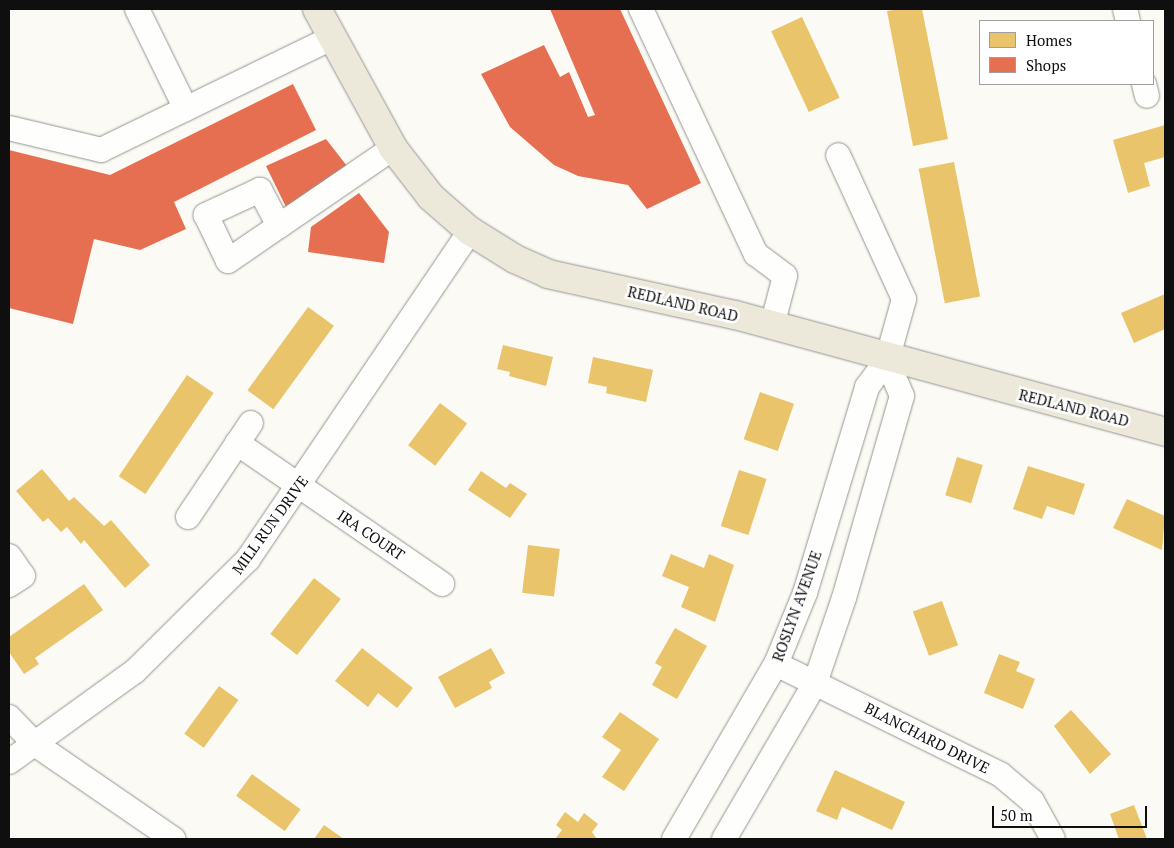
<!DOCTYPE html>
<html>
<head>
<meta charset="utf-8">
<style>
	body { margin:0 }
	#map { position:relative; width:1174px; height:848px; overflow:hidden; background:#fbfaf4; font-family:"PT Serif",serif }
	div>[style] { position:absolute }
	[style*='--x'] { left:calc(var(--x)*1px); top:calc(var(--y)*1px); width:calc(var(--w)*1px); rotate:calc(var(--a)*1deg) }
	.homes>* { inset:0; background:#e9c46a; transform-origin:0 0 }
	.shops>* { inset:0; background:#e76f51 }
	.roads { filter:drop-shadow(0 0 1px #959592) drop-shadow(0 0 1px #959592) }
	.minor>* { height:24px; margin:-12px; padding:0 12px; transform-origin:12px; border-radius:12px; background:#fefefd }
	.major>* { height:28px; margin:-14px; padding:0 14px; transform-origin:14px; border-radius:14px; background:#ece8da }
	span { translate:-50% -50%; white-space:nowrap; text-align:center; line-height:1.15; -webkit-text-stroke:5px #fff; paint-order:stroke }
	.street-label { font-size:15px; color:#0f0f0f }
	.frame { position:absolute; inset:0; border:10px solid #0f0f0f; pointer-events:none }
	.legend { position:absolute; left:979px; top:20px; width:175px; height:65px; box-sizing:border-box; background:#fff; border:1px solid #9f9f9f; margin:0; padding:6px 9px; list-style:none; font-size:15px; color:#0f0f0f }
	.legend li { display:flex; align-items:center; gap:10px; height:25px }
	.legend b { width:25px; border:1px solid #9f9f9f }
	.scale { position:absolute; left:992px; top:806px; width:155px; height:22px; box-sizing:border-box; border:2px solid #0f0f0f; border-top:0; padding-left:6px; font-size:15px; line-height:18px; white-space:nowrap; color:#0f0f0f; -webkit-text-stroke:4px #fff; paint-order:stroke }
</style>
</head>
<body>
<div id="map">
	<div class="homes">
		<div style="clip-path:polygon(900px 9px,922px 9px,948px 139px,913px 146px,887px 11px)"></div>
		<div style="left:802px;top:17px;width:89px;height:34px;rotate:65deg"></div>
		<div style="clip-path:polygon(1165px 125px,1165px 157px,1144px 163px,1150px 186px,1128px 193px,1113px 140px)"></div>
		<div style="left:954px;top:162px;width:137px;height:36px;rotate:79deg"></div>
		<div style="clip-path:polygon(1165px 294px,1165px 329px,1134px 343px,1121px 313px)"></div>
		<div style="left:308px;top:307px;width:32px;height:103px;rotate:36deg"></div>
		<div style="clip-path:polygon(503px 345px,553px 357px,546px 386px,509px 376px,510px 372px,497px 369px)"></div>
		<div style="clip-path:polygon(593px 357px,653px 370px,646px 402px,606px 393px,607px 387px,588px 383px)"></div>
		<div style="left:187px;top:375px;width:32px;height:122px;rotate:34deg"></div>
		<div style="left:760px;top:392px;width:36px;height:50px;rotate:19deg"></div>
		<div style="left:440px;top:403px;width:34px;height:53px;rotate:37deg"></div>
		<div style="left:957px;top:457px;width:27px;height:40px;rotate:17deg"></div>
		<div style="clip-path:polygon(1028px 466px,1085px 484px,1074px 515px,1047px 506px,1042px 519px,1013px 509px)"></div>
		<div style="clip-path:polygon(42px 469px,69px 501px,74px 497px,104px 526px,111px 520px,150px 565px,125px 588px,84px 540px,81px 544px,67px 527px,61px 532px,48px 518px,43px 522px,16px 491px)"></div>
		<div style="left:739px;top:470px;width:29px;height:59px;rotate:18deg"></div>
		<div style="clip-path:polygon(481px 471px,506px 488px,510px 483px,527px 494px,510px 518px,468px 490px)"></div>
		<div style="clip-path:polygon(1127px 499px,1165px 516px,1162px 550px,1113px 528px)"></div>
		<div style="left:528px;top:545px;width:32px;height:48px;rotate:7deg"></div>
		<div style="clip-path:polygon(671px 554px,704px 568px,709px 554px,734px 565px,715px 622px,681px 607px,689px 587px,662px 576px)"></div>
		<div style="left:314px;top:578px;width:34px;height:71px;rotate:38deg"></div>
		<div style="clip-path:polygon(84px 584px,103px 610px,35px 658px,39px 664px,24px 674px,9px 652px,9px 637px)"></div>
		<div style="left:942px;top:601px;width:47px;height:31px;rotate:70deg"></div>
		<div style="clip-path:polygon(675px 628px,707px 646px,677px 699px,652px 685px,662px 667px,655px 663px)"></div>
		<div style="clip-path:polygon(362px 648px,413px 688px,397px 708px,378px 693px,368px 707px,335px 681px)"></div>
		<div style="clip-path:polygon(491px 648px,505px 673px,489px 682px,492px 688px,455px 708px,438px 677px)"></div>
		<div style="clip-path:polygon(999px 654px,1020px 662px,1016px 671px,1035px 679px,1023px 709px,984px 693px)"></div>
		<div style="left:219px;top:686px;width:24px;height:59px;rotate:36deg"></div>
		<div style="clip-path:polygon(1071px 710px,1111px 754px,1090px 774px,1054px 726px)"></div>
		<div style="clip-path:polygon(620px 712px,659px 739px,624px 791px,602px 777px,621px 750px,602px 737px)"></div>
		<div style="clip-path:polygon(835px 770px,905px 802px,892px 830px,842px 807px,837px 820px,816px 811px)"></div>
		<div style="left:252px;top:774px;width:60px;height:27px;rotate:36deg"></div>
		<div style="clip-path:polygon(1134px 805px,1147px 839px,1119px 839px,1110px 814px)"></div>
		<div style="clip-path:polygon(565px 812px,578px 822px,584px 813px,598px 824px,592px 832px,597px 839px,555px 839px,562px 830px,556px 825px)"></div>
		<div style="clip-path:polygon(324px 825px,344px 839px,314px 839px)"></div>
	</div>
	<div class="shops">
		<div style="clip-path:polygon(550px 9px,620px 9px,701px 183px,647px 209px,628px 185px,578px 176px,554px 165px,510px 127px,481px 74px,544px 45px,560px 77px,569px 72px,588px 117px,595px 115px)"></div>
		<div style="clip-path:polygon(293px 84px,316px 130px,174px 202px,186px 229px,140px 250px,94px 239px,73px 324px,9px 308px,9px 150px,110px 175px)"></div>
		<div style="clip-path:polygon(326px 139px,347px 166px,287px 209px,266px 166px)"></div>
		<div style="clip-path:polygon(359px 193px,389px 232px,384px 263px,308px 252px,311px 227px)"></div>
	</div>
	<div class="roads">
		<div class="minor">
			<div style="--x:137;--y:9;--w:111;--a:63.9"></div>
			<div style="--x:641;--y:9;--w:271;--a:64.9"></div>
			<div style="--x:756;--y:254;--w:36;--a:37"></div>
			<div style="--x:785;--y:276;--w:52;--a:104.6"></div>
			<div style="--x:1125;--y:9;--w:12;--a:76"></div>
			<div style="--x:1144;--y:84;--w:12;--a:76"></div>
			<div style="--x:9;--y:128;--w:95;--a:13.4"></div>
			<div style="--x:101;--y:150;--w:257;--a:-25.9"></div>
			<div style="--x:279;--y:226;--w:41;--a:-117.8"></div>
			<div style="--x:260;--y:190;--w:60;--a:155.2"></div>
			<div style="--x:206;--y:215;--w:51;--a:64.4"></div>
			<div style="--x:228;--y:261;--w:62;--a:-34.5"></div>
			<div style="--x:279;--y:226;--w:138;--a:-34.4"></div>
			<div style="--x:237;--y:443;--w:249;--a:34.5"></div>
			<div style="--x:188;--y:517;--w:113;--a:-56.2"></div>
			<div style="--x:9;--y:556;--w:24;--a:55"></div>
			<div style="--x:23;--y:576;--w:17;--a:147"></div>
			<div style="--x:776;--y:664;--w:250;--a:26.2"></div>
			<div style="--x:1000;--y:774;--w:42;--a:40.2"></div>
			<div style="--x:1032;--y:801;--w:43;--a:61.1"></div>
			<div style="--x:9;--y:717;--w:37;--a:46"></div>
			<div style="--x:35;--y:744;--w:168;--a:34.5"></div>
			<div style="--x:9;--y:762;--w:155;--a:-35.8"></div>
			<div style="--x:135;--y:671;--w:159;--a:-44.7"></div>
			<div style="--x:248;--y:559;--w:396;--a:-55.9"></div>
			<div style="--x:674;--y:839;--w:203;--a:-59.8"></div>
			<div style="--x:776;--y:664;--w:77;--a:-67.8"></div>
			<div style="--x:805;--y:593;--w:215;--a:-73.2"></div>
			<div style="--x:867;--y:387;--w:34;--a:-53"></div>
			<div style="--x:887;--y:360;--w:63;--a:-74.4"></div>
			<div style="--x:904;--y:299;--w:158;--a:-114.6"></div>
			<div style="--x:724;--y:839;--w:181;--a:-59.7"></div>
			<div style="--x:815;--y:683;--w:90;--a:-71.2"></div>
			<div style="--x:844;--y:598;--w:210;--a:-74"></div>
			<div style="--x:902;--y:396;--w:39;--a:-113"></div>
		</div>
		<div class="major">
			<div style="--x:317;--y:9;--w:158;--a:61.3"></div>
			<div style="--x:393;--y:148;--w:62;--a:52.2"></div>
			<div style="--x:431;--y:197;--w:52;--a:41.1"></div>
			<div style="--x:470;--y:231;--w:53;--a:31.9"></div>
			<div style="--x:515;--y:259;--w:36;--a:24"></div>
			<div style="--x:548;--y:274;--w:191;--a:12.4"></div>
			<div style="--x:735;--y:315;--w:446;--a:15.2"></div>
		</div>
	</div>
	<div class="street-label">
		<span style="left:683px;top:304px;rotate:13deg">REDLAND ROAD</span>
		<span style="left:1074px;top:408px;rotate:14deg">REDLAND ROAD</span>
		<span style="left:270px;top:525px;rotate:-54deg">MILL RUN DRIVE</span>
		<span style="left:371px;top:535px;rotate:34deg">IRA COURT</span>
		<span style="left:797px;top:606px;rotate:-70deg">ROSLYN AVENUE</span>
		<span style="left:927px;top:738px;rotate:27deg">BLANCHARD DRIVE</span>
	</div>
	<div class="frame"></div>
	<ul class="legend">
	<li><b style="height:14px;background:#e9c46a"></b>Homes</li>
	<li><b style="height:14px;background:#e76f51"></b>Shops</li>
	</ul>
	<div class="scale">50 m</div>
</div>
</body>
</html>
